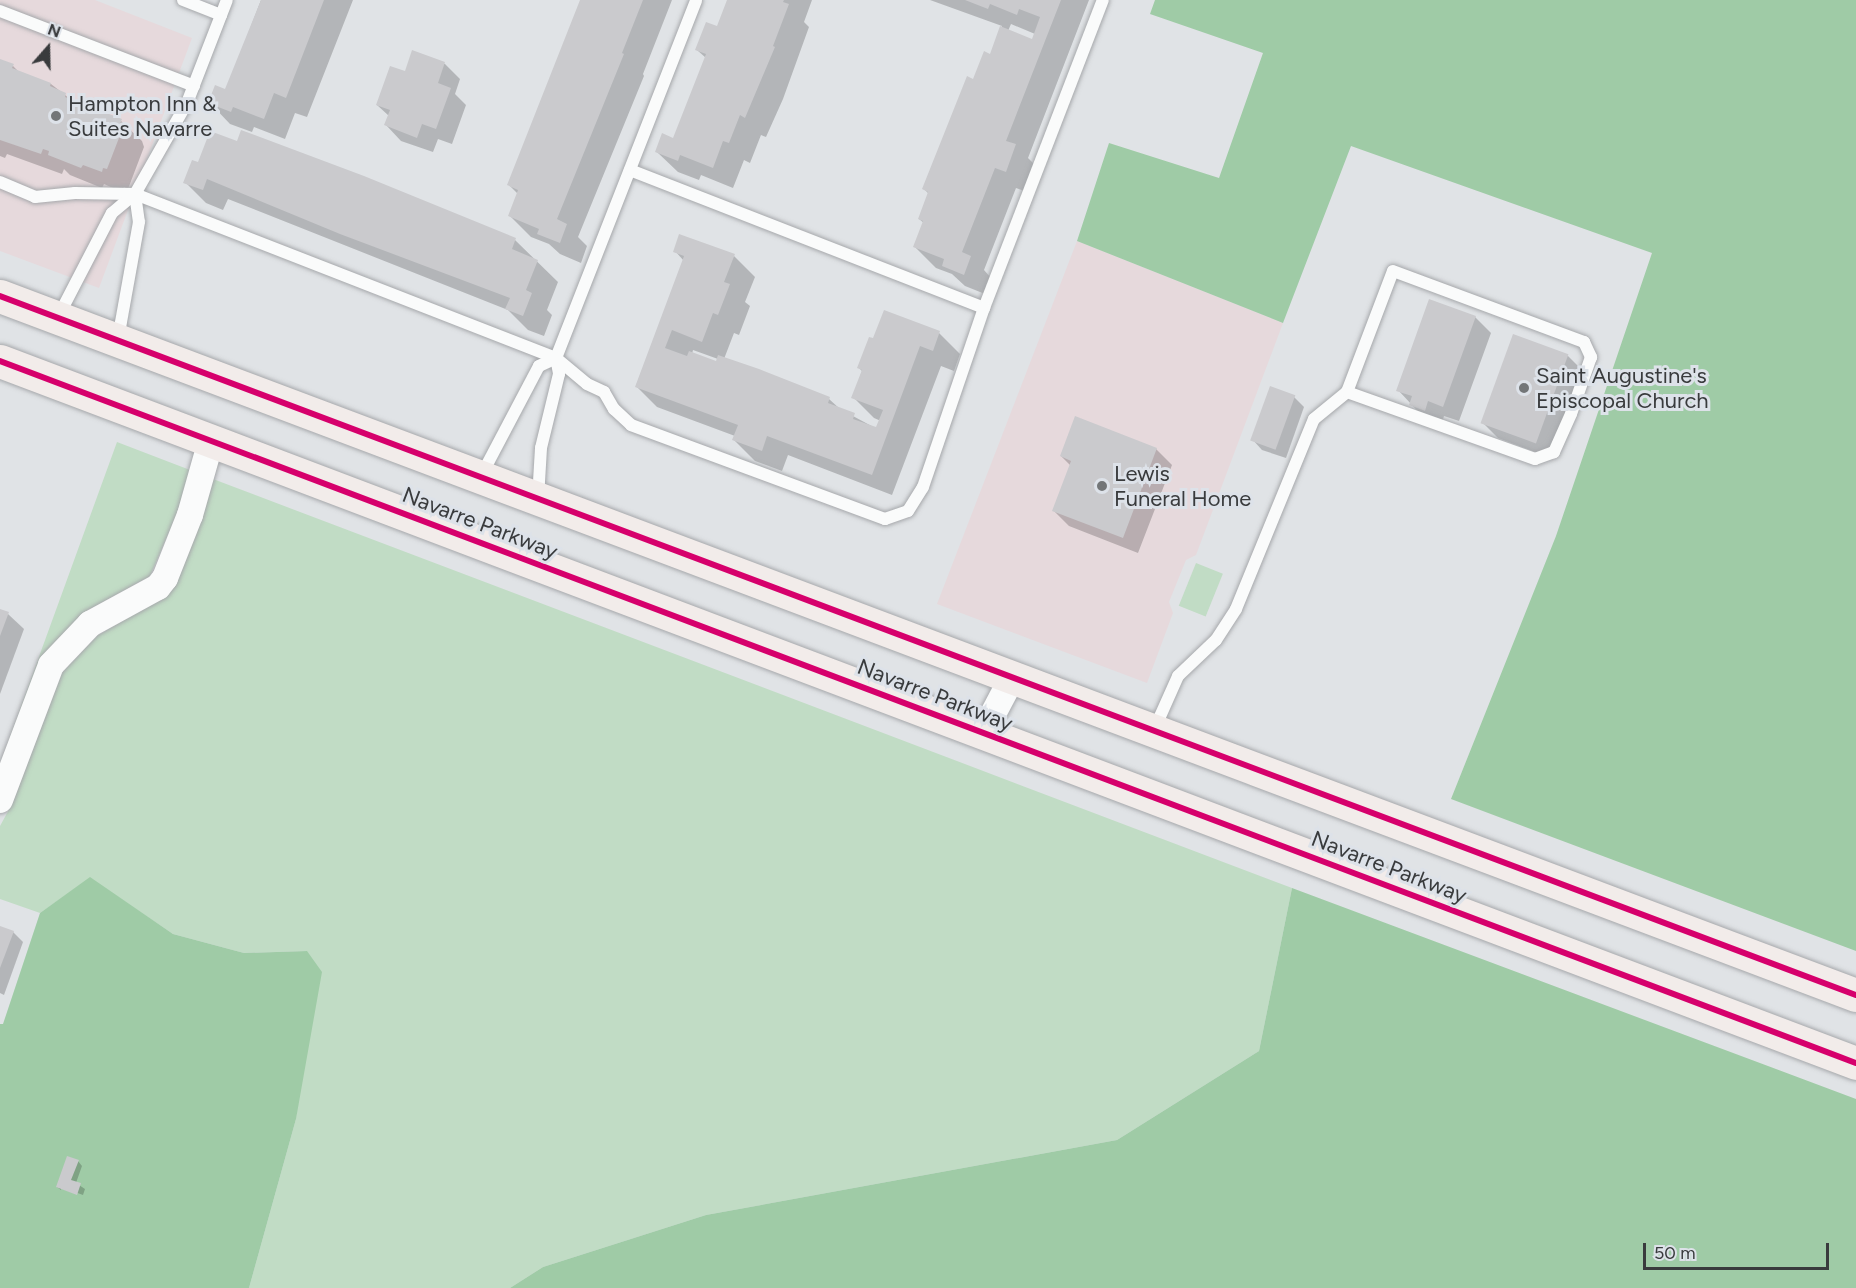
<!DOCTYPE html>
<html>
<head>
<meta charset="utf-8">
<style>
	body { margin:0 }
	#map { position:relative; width:1856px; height:1288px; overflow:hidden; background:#e0e3e6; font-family:Figtree,sans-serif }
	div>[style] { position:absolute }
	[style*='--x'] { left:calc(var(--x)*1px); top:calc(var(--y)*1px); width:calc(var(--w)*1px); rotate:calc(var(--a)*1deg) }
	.commercial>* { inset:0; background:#e6d9dc }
	.green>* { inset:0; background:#c1dcc5; transform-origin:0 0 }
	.forest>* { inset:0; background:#9fcba6 }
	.shadow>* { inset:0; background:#0003 }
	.building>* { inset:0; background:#cacacd; transform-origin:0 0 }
	.roads { filter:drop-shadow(0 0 2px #a6a8ab) drop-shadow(0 0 2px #a6a8ab) }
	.service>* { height:12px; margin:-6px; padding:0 6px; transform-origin:6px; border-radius:6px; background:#fafbfb }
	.minor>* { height:26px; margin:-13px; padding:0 13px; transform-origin:13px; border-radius:13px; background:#fafbfb }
	.trunk>* { height:33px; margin:-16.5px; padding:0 16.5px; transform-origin:16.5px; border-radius:16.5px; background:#f2ecea }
	.cycleway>* { height:6px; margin:-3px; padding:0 3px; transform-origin:3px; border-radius:3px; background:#d6006c }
	.dots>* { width:16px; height:16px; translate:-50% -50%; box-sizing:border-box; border:3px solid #dde2e9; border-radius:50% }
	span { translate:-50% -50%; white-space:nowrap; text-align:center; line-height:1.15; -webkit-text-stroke:6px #dde2e9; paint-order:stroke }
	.poi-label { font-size:22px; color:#393b3d }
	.left { translate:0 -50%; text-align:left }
	.street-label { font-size:22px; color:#393b3d }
	.north { position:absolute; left:18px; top:18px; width:60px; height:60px; -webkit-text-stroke:4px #dde2e9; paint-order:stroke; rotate:20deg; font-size:16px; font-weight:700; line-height:24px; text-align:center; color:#393b3d }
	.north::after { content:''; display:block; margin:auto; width:21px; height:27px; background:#393b3d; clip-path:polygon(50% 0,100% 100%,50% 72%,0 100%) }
	.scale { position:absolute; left:1643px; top:1243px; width:186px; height:27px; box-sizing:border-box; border:3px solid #393b3d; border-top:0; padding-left:8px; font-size:18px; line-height:21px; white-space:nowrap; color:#393b3d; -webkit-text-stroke:4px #dde2e9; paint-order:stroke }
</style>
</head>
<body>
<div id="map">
	<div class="commercial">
		<div style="clip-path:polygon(0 0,95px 0,192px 38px,99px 288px,0 251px)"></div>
		<div style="clip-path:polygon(1077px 241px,1283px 323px,1196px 555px,1186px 560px,1169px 602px,1173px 613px,1147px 683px,937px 604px)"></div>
	</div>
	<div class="green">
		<div style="clip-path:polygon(117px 442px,190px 470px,178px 511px,150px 576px,85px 612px,43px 655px,0 764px)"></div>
		<div style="clip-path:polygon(213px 479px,1292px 888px,1259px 1051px,1117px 1140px,706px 1215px,543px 1267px,510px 1288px,249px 1288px,296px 1119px,307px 951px,244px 953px,173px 934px,90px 878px,40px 913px,0 899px,0 826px,12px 804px,62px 673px,97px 636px,167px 595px)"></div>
		<div style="left:1196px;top:563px;width:29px;height:46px;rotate:22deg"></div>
	</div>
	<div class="forest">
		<div style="clip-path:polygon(1155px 0,1856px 0,1856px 951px,1451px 799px,1556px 536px,1652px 253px,1351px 146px,1283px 323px,1077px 241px,1109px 143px,1219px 178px,1263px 53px,1150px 14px)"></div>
		<div style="clip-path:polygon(90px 877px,173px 934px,244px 953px,307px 951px,322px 972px,296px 1119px,249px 1288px,0 1288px,0 1024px,3px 1024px,40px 913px)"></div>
		<div style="clip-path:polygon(1292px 888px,1856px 1099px,1856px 1288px,510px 1288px,543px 1267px,706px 1215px,1117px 1140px,1259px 1051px)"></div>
	</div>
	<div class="shadow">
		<div style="clip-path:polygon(261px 0,353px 0,307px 117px,295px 113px,285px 139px,254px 127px,252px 132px,230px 124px,210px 103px,226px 91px)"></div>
		<div style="clip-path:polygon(581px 0,672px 0,643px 74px,644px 76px,578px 237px,587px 246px,581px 263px,560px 254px,549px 244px,531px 237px,510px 216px,518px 194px,509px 185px)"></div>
		<div style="clip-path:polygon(729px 0,812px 0,804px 22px,809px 27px,783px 99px,766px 137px,761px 135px,750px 163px,744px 160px,733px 188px,701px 175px,699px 180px,678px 172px,657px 152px,674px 140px,706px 58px,697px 50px,718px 28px)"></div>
		<div style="clip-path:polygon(evenodd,930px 0,1089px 0,1028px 158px,1036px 166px,1027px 192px,1016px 188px,984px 270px,991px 278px,985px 294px,965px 286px,952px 274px,936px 268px,915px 247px,924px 223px,919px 219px,929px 194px,924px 189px,974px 81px,990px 56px,1002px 26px,930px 0,1011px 24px,1035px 34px,1032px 41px,1008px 31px,1011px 24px)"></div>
		<div style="clip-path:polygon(413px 52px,445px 64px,460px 79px,455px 94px,466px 105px,452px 144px,438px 139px,433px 152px,401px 141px,386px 125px,389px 116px,377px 105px,406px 73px)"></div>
		<div style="clip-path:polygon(0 60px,13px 66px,20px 73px,51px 84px,74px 102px,121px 121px,142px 141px,144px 147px,128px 189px,124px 187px,122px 192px,104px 184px,102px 188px,70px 175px,64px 169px,62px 174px,7px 154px,5px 158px,0 156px)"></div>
		<div style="clip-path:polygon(193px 162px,515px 240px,558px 282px,547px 310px,552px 315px,544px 336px,528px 330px,508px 310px,228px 199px,223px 210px,206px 203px,185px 182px)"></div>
		<div style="clip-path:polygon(evenodd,675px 251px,734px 256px,755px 277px,745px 302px,750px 306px,739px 335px,734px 333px,724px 359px,829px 399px,840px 409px,877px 429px,881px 421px,874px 418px,853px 397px,862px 371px,859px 368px,874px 340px,885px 312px,939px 333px,960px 354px,954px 371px,941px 366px,892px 495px,788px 455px,782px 471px,755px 461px,734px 440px,735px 436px,657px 407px,636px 386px,684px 261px,675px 251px,693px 350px,718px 359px,716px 363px,692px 354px,693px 350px)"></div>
		<div style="clip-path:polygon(1475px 317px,1491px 333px,1459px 421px,1444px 416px,1441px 425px,1426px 420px,1398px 390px)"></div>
		<div style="clip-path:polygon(1567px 355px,1583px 371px,1551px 458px,1498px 438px,1482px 422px)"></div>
		<div style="clip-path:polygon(1294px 397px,1304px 407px,1286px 458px,1262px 450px,1252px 439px)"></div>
		<div style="clip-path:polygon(1156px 449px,1172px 465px,1138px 553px,1069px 526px,1054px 511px,1071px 466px,1061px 456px)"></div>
		<div style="clip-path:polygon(0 611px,8px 614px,24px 629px,0 694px)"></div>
		<div style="clip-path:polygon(0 927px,13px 932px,23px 942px,4px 995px,0 993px)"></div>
		<div style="clip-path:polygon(78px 1161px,82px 1166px,76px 1183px,85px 1189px,83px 1195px,61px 1187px,61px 1190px,57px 1187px)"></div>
	</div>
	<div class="building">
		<div style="clip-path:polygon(261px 0,324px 0,286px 98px,274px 93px,264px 119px,233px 107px,231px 112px,208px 103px,215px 85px,225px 89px)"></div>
		<div style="clip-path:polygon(580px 0,643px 0,622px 53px,624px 54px,557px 219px,567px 224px,560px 243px,537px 234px,539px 229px,508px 216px,518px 190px,507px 185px)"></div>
		<div style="clip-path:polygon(727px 0,784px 0,783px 2px,789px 4px,773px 46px,775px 47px,745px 118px,740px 115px,729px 143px,723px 141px,713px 168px,680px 155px,678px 161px,655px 152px,662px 133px,673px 138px,706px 54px,695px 50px,706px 22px,717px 26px)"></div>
		<div style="clip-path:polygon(965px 0,1061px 0,1006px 141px,1016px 144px,1006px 172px,995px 168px,962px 252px,971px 256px,964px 275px,942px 266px,944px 259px,913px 247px,923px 221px,918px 219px,928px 192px,922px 189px,967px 76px,973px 79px,984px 51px,990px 54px,1000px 26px,1032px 39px,1040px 17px,1019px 9px,1017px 15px,990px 4px,988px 9px)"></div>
		<div style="clip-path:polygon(412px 50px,445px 62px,438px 83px,451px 88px,436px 129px,422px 124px,417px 138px,384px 125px,390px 110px,376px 105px,390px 66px,405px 71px)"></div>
		<div style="clip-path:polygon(0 59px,14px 64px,12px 68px,51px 83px,50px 86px,66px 93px,65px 97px,122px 119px,120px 124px,124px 125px,107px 169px,103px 168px,102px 172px,83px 165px,81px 168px,48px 155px,49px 151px,43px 149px,41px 154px,0 140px)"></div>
		<div style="clip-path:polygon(241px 130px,364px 176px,516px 238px,512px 249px,538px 260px,526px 290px,532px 293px,523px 316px,505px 309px,510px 298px,340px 234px,207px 179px,203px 190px,183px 183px,192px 160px,198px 162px,210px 131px,237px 141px)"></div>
		<div style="clip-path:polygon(679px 234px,735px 254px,724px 282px,730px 284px,718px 315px,713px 313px,702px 342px,672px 330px,665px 348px,687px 356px,689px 351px,716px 361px,718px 355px,759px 369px,830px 397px,828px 403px,855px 413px,853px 419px,876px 427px,883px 410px,851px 398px,862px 370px,857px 368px,869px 337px,873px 338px,884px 310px,940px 331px,933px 351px,920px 346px,872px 475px,767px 436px,762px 451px,732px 440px,738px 425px,635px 387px,684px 256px,673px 252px)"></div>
		<div style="clip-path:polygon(1429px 299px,1476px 316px,1443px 407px,1428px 401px,1425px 411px,1409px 405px,1412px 396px,1396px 391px)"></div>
		<div style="left:1513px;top:334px;width:59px;height:95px;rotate:20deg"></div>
		<div style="left:1270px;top:386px;width:27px;height:58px;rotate:20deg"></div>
		<div style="clip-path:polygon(1075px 416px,1157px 448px,1123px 538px,1052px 511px,1071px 461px,1060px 456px)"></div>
		<div style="clip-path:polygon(0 609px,9px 612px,0 636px)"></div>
		<div style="clip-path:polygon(0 926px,14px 931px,0 968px)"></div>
		<div style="clip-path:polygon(67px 1156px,79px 1160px,71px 1180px,81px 1183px,77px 1195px,56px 1187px)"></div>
	</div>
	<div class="roads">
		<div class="service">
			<div style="--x:183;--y:0;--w:41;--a:21.5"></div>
			<div style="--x:0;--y:11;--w:208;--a:21.1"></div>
			<div style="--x:630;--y:170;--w:380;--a:21.3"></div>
			<div style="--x:984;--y:308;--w:330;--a:-68.9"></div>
			<div style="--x:0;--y:182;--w:38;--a:23"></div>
			<div style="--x:35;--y:197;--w:40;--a:-5.7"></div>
			<div style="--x:75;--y:193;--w:60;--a:1"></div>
			<div style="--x:135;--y:194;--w:452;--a:21.3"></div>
			<div style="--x:556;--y:358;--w:40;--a:40"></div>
			<div style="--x:587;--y:384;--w:19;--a:25"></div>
			<div style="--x:604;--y:392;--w:20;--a:60"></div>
			<div style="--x:614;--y:409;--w:23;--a:43"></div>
			<div style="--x:631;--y:425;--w:271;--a:20.3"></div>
			<div style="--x:885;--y:519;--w:24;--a:-19"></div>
			<div style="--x:908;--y:511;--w:28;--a:-58"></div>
			<div style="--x:923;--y:487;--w:189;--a:-71.2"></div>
			<div style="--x:135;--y:194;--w:105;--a:-60.3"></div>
			<div style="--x:187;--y:103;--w:110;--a:-68.8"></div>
			<div style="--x:58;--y:317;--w:117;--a:-62.6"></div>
			<div style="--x:112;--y:213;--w:30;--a:-40"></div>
			<div style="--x:135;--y:194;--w:28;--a:82"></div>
			<div style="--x:139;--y:222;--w:119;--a:100.2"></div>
			<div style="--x:556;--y:358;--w:384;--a:-68.6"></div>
			<div style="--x:481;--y:476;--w:124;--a:-62.2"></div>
			<div style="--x:539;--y:366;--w:19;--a:-25"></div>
			<div style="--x:556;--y:358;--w:16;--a:79"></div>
			<div style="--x:559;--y:374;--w:76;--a:103.7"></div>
			<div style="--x:541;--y:448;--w:50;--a:93.4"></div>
			<div style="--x:1154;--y:730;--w:59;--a:-66"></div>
			<div style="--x:1178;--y:676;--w:52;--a:-43.5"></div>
			<div style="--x:1216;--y:640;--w:37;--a:-57"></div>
			<div style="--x:1236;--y:609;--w:205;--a:-67.7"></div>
			<div style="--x:1314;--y:419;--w:43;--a:-39.3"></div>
			<div style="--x:1347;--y:392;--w:129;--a:-69.2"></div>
			<div style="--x:1393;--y:271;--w:204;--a:20.4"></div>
			<div style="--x:1584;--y:342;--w:17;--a:65"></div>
			<div style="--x:1591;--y:357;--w:60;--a:109.3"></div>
			<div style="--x:1571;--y:414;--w:42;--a:114.1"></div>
			<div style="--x:1554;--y:452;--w:20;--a:160"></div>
			<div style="--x:1535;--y:459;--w:200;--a:-160.4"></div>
		</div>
		<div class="minor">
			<div style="--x:983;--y:733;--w:62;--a:-62.2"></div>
			<div style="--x:0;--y:800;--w:144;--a:-69.3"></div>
			<div style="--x:51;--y:665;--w:57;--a:-46.4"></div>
			<div style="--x:90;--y:624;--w:77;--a:-28.6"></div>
			<div style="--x:158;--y:587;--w:11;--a:-52"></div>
			<div style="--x:165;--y:578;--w:68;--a:-68.4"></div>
			<div style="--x:190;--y:515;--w:77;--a:-74.2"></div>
		</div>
		<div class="trunk">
			<div style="--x:0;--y:296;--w:1983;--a:20.64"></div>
			<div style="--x:0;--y:361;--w:1984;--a:20.72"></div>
		</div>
	</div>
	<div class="cycleway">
		<div style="--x:0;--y:296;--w:1983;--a:20.64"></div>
		<div style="--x:0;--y:361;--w:1984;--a:20.72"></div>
	</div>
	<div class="dots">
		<div style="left:56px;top:116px;background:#737678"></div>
		<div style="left:1524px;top:388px;background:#737678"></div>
		<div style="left:1102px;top:486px;background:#737678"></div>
	</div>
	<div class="poi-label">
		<span class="left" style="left:68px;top:116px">Hampton Inn &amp;<br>Suites Navarre</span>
		<span class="left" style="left:1536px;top:388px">Saint Augustine's<br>Episcopal Church</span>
		<span class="left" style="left:1114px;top:486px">Lewis<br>Funeral Home</span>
	</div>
	<div class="street-label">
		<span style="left:480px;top:523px;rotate:21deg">Navarre Parkway</span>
		<span style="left:935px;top:695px;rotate:21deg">Navarre Parkway</span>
		<span style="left:1389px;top:867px;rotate:21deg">Navarre Parkway</span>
	</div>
	<div class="north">N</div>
	<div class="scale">50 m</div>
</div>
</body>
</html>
